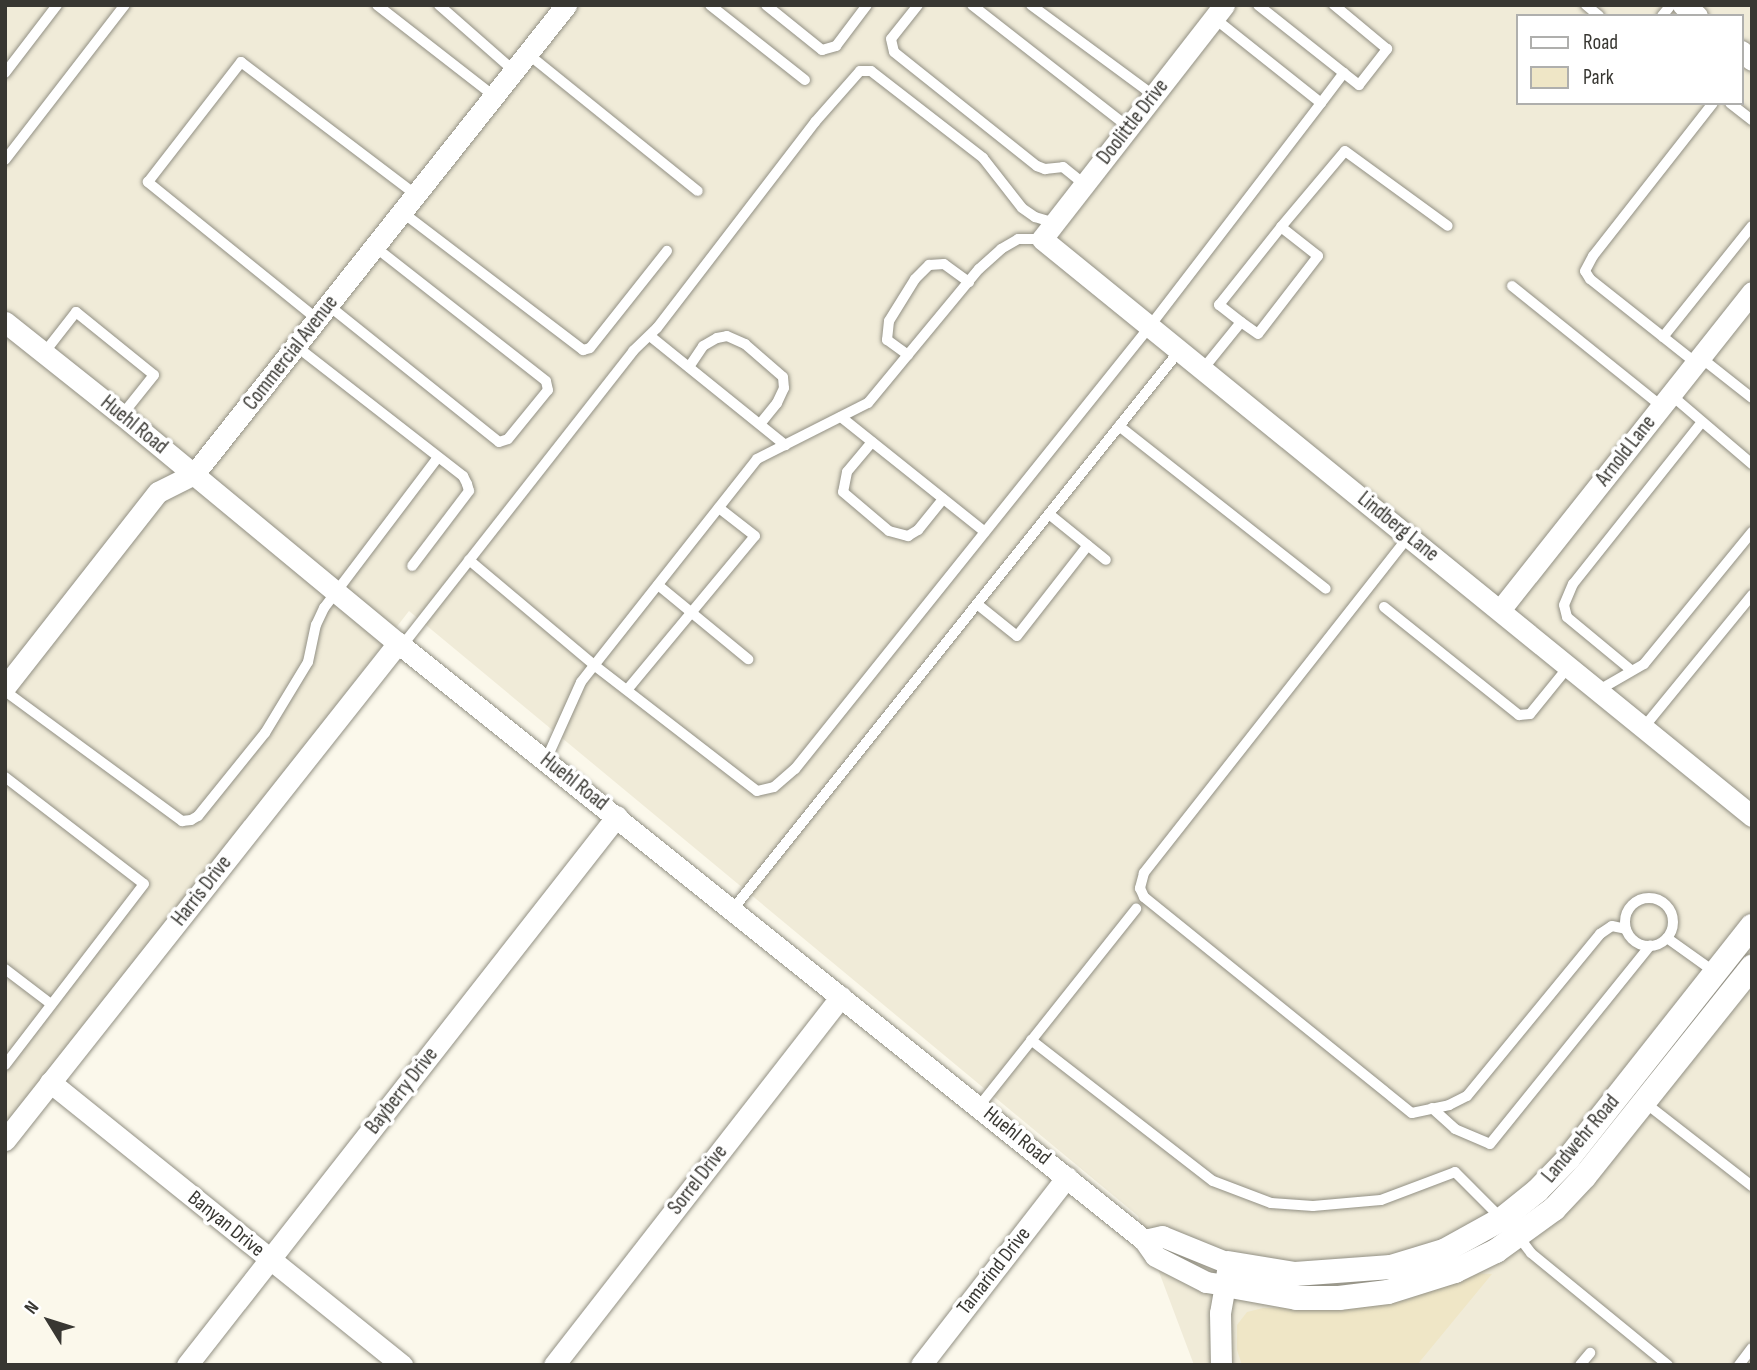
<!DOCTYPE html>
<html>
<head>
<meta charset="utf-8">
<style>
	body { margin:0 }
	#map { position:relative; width:1757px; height:1370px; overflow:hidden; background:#fbf8eb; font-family:"Sofia Sans Condensed",sans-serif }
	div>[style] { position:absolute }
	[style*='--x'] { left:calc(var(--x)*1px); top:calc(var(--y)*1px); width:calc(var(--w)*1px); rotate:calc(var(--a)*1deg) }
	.built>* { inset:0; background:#f0ebd8 }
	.green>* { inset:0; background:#efe6c6 }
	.roads { filter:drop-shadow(0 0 2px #929084) drop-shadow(0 0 2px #929084) }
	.service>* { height:10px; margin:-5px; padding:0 5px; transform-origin:5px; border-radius:5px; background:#fff }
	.service>.ring { margin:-5px; padding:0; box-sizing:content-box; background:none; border:10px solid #fff; border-radius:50% }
	.minor>* { height:21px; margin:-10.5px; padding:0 10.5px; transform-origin:10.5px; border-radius:10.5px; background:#fff }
	.tertiary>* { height:24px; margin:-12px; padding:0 12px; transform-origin:12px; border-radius:12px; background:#fff }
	span { translate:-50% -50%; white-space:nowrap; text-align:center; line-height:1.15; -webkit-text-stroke:7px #fff; paint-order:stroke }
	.street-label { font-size:21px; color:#383732 }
	.frame { position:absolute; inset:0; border:7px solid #383732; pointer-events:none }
	.legend { position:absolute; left:1516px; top:14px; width:228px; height:91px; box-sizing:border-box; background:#fff; border:2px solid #afafad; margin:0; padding:9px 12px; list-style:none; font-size:21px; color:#383732 }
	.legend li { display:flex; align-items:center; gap:14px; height:35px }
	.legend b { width:35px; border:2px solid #afafad }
	.north { position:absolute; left:14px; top:1286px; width:70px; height:70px; -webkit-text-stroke:5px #fff; paint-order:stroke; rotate:308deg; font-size:19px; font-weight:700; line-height:28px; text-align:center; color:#383732 }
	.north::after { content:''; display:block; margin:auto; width:24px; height:32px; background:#383732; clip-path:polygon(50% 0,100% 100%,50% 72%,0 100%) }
</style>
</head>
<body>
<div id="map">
	<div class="built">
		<div style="clip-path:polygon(evenodd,5px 5px,1752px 5px,1752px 1365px,1194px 1365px,1138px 1216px,409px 611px,5px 1132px,5px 5px,1517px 16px,1741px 16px,1741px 103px,1517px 103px,1517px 16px)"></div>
	</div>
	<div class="green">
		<div style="clip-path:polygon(1468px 1273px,1492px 1274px,1417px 1365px,1242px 1365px,1237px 1350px,1237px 1325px,1247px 1312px,1263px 1308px,1325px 1308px,1407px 1300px)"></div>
	</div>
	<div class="roads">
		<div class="service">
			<div style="--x:377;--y:5;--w:148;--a:37.9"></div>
			<div style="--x:439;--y:5;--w:100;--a:41.3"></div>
			<div style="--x:710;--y:5;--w:121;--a:38.3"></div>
			<div style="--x:766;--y:5;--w:72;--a:38.8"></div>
			<div style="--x:822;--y:50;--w:15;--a:-16"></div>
			<div style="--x:836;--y:46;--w:51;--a:-52.9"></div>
			<div style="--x:918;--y:5;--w:43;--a:128.5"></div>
			<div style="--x:891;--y:39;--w:13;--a:77"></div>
			<div style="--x:894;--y:52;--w:183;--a:38.6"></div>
			<div style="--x:1037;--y:166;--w:9;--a:21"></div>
			<div style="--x:1045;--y:169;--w:18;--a:-6"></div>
			<div style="--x:1063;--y:167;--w:27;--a:39"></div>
			<div style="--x:972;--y:5;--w:198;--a:38"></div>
			<div style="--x:1031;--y:5;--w:152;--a:36.4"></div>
			<div style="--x:1258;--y:5;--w:129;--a:38.4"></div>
			<div style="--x:1359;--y:85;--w:46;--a:-52.1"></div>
			<div style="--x:1387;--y:49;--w:69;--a:-140.3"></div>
			<div style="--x:1586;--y:5;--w:17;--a:40"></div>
			<div style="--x:1662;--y:16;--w:14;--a:-51"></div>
			<div style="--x:528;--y:54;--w:218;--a:38.9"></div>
			<div style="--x:5;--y:73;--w:86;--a:-52.6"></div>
			<div style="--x:1321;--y:103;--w:38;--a:-53"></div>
			<div style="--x:1730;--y:103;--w:28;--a:38"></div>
			<div style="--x:5;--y:160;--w:196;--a:-52.3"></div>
			<div style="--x:402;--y:212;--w:228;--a:37.3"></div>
			<div style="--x:583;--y:350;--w:7;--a:-16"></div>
			<div style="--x:590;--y:348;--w:124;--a:-51.6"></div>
			<div style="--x:1281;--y:227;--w:99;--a:-49.9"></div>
			<div style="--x:1345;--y:151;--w:127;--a:36.1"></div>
			<div style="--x:1512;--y:286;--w:191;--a:38.8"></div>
			<div style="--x:328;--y:305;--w:219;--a:38.7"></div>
			<div style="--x:499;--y:442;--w:9;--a:-18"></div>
			<div style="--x:508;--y:439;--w:63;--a:-50.8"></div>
			<div style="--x:548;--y:390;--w:9;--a:-103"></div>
			<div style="--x:546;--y:381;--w:217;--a:-141.9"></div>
			<div style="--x:317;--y:319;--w:218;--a:-141"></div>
			<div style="--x:148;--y:182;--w:152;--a:-52.2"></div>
			<div style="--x:241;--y:62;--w:220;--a:37.2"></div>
			<div style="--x:650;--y:336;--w:174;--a:38.9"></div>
			<div style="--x:1663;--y:337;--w:142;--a:-51.3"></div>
			<div style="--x:296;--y:346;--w:212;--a:37.9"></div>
			<div style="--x:463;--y:476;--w:9;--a:63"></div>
			<div style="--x:467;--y:484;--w:7;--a:74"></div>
			<div style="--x:469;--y:491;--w:94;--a:127.2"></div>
			<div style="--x:44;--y:353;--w:52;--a:-52"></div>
			<div style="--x:76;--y:312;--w:100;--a:38.9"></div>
			<div style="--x:154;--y:375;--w:51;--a:128.7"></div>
			<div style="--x:908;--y:355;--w:26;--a:-144"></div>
			<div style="--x:887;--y:340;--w:19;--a:-84"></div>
			<div style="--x:889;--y:321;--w:49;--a:-58.2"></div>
			<div style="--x:915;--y:279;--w:20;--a:-45"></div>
			<div style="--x:929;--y:265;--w:15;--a:-4"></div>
			<div style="--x:944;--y:264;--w:31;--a:36"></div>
			<div style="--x:1700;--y:357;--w:66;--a:38.3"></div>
			<div style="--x:1696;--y:363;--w:135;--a:-141.6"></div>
			<div style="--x:1590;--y:279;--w:9;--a:-122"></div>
			<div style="--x:1585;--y:271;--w:17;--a:-62"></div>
			<div style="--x:1593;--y:256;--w:194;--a:-51.9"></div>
			<div style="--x:689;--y:367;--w:25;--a:-56"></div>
			<div style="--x:703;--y:346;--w:16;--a:-30"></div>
			<div style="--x:717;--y:338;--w:10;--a:-11"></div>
			<div style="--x:727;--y:336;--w:20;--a:24"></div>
			<div style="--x:745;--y:344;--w:50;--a:41"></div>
			<div style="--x:783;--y:377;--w:11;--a:85"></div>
			<div style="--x:784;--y:388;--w:17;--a:115"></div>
			<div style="--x:777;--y:403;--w:27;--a:129"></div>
			<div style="--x:1203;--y:369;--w:60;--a:-51"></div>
			<div style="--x:1241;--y:322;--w:28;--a:-142"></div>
			<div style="--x:1219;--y:305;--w:100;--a:-51.5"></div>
			<div style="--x:1281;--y:227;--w:47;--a:38.1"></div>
			<div style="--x:1318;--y:256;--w:98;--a:127.6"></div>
			<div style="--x:1258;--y:334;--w:21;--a:-145"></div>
			<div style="--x:1670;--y:394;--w:108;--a:40.5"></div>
			<div style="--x:841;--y:417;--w:184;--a:38.6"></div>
			<div style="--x:1119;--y:426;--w:263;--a:38.2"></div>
			<div style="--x:872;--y:442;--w:39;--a:130"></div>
			<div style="--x:847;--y:472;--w:20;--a:101"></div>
			<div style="--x:843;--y:492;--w:60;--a:40.3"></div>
			<div style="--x:889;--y:531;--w:20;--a:15"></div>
			<div style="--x:908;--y:536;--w:12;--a:-31"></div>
			<div style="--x:918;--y:530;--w:40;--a:-51"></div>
			<div style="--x:1049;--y:514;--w:73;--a:38.9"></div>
			<div style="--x:1409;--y:536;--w:429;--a:128.2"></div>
			<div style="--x:1144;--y:873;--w:16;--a:105"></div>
			<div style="--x:1140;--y:888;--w:10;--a:66"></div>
			<div style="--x:1144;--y:897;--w:344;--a:38.9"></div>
			<div style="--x:1412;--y:1113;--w:38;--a:-12"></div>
			<div style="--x:1449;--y:1105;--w:20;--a:-27"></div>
			<div style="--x:1467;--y:1096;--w:210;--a:-50.6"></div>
			<div style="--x:1600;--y:934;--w:14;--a:-34"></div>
			<div style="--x:1612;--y:926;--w:14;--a:12"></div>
			<div style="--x:469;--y:560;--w:163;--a:40"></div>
			<div style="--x:594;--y:665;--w:206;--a:37.7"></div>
			<div style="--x:757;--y:791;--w:17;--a:-13"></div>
			<div style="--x:774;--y:787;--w:28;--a:-41"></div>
			<div style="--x:795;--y:769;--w:568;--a:-51.29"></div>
			<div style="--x:1150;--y:326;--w:281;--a:-52.5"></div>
			<div style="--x:1321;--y:103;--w:137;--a:-141.5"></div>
			<div style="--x:658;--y:585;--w:117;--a:39.4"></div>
			<div style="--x:977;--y:604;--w:51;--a:38.7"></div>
			<div style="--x:1017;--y:636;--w:115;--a:-52"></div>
			<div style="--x:1384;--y:607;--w:173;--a:38.7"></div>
			<div style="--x:1519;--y:715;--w:11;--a:-5"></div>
			<div style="--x:1530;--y:714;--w:62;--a:-50.9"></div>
			<div style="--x:402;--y:646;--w:375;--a:-51.9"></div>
			<div style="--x:633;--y:351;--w:33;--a:-44"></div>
			<div style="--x:657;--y:328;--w:260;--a:-52.5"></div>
			<div style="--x:815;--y:122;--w:68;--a:-48.6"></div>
			<div style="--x:860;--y:71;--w:11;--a:0"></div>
			<div style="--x:871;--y:71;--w:142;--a:37.8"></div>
			<div style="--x:983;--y:158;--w:63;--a:52"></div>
			<div style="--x:1022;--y:208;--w:16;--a:35"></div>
			<div style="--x:1035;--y:217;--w:21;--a:17"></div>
			<div style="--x:1631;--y:670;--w:83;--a:-140.4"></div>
			<div style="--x:1567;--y:617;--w:12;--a:-104"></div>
			<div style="--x:1564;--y:605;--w:23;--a:-67"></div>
			<div style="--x:1573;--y:584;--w:207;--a:-51.5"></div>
			<div style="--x:627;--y:690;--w:200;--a:-50.3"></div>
			<div style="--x:755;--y:536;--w:46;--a:-142.1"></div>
			<div style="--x:1599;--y:690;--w:52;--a:-30"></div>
			<div style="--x:1644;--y:664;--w:171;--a:-50.7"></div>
			<div style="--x:5;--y:691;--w:220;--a:36.3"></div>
			<div style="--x:182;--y:821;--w:9;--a:-6"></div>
			<div style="--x:191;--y:820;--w:8;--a:-30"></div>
			<div style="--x:198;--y:816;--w:107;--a:-51.1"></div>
			<div style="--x:265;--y:733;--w:83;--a:-58.8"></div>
			<div style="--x:308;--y:662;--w:38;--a:-78"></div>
			<div style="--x:316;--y:625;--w:19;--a:-65"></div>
			<div style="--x:324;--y:608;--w:189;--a:-52.9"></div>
			<div style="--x:1644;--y:727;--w:171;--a:-50.7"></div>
			<div style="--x:546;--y:760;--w:85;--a:-65.8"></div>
			<div style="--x:581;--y:682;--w:284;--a:-51.7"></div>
			<div style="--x:757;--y:459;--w:124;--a:-26.8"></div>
			<div style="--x:868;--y:403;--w:174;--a:-50.4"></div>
			<div style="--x:979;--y:269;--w:30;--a:-42"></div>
			<div style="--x:1001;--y:249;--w:20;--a:-30"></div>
			<div style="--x:1018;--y:239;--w:24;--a:0"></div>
			<div style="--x:5;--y:777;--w:175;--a:37.6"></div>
			<div style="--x:144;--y:884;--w:228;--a:127.5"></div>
			<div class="ring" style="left:1625px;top:898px;width:38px;height:38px"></div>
			<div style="--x:733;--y:909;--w:716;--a:-51.35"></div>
			<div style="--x:1667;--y:938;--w:60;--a:35.5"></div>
			<div style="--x:5;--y:969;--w:58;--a:37.3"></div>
			<div style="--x:1031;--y:1040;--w:230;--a:37.8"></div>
			<div style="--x:1213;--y:1181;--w:62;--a:20.8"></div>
			<div style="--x:1271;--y:1203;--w:42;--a:4.1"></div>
			<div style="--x:1313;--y:1206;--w:68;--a:-5"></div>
			<div style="--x:1381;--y:1200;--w:79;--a:-20.7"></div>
			<div style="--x:1455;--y:1172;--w:66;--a:45"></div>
			<div style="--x:1644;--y:1102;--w:137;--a:37.9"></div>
			<div style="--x:980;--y:1105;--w:251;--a:-51.5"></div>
			<div style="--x:1432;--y:1108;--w:31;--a:42"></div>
			<div style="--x:1455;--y:1129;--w:38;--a:23"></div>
			<div style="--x:1490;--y:1144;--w:255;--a:-51.1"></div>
			<div style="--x:1519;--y:1237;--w:20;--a:53"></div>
			<div style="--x:1531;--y:1253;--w:177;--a:39.3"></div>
			<div style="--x:1580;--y:1365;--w:16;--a:-50"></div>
			<div style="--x:1739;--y:1365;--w:21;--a:-53"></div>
		</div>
		<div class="minor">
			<div style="--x:1224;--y:5;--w:296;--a:127.9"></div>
			<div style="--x:1042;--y:239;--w:915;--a:39.1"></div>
			<div style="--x:1683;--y:5;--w:18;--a:38"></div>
			<div style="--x:1741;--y:51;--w:14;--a:39"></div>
			<div style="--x:5;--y:322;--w:149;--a:38.5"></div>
			<div style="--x:122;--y:415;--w:358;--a:39.6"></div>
			<div style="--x:398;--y:643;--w:955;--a:38.67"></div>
			<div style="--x:1500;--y:610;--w:406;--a:-51.6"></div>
			<div style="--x:5;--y:687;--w:248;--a:-51.9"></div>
			<div style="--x:158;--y:492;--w:40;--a:-26.6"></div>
			<div style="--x:194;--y:474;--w:599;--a:-51.58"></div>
			<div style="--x:50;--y:1082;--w:452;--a:38.8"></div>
			<div style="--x:5;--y:1140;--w:634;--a:-51.67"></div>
			<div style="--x:187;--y:1365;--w:697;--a:-51.93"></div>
			<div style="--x:554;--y:1365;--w:467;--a:-52.1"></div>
			<div style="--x:921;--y:1365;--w:238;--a:-52.2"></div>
			<div style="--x:1221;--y:1365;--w:52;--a:-91.1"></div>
			<div style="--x:1220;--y:1313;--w:28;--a:-80"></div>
			<div style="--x:1225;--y:1285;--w:22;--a:-82"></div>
			<div style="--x:1228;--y:1263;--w:71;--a:-157.8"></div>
			<div style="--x:1162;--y:1236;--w:18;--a:167"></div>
			<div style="--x:1144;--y:1240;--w:19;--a:55"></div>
			<div style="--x:1155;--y:1256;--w:57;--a:27"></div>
			<div style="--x:1206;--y:1282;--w:19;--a:9"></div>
		</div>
		<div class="tertiary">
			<div style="--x:1228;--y:1263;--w:68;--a:9.3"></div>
			<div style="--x:1295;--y:1274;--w:96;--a:-4.2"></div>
			<div style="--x:1391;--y:1267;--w:55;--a:-16.8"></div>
			<div style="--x:1444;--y:1251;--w:66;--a:-28.9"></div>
			<div style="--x:1502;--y:1219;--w:45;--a:-38.7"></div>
			<div style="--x:1537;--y:1191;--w:45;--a:-45.9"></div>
			<div style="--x:1568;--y:1159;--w:297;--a:-51.7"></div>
			<div style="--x:1225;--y:1285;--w:73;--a:10.2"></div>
			<div style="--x:1297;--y:1298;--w:42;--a:0"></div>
			<div style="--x:1339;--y:1298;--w:49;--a:-7"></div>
			<div style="--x:1388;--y:1292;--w:70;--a:-17.4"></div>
			<div style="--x:1455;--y:1271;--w:46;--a:-26"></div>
			<div style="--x:1496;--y:1251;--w:72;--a:-35.9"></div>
			<div style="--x:1554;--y:1209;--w:45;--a:-46.8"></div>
			<div style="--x:1585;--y:1176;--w:268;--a:-51.4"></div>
		</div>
	</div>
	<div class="street-label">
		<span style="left:1133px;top:122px;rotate:-52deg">Doolittle Drive</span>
		<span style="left:291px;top:353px;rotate:-52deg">Commercial Avenue</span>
		<span style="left:134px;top:425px;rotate:39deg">Huehl Road</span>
		<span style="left:1626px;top:451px;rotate:-52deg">Arnold Lane</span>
		<span style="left:1398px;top:527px;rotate:39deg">Lindberg Lane</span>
		<span style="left:574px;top:782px;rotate:38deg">Huehl Road</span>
		<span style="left:202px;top:891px;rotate:-52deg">Harris Drive</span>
		<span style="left:402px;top:1091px;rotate:-52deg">Bayberry Drive</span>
		<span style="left:1017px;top:1136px;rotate:39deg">Huehl Road</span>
		<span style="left:1581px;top:1139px;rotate:-50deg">Landwehr Road</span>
		<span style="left:698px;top:1180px;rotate:-52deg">Sorrel Drive</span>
		<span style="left:226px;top:1224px;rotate:39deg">Banyan Drive</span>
		<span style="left:994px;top:1271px;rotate:-52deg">Tamarind Drive</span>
	</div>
	<div class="frame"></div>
	<ul class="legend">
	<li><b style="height:9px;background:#fff"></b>Road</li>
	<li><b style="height:19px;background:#efe6c6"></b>Park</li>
	</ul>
	<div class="north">N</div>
</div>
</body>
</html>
